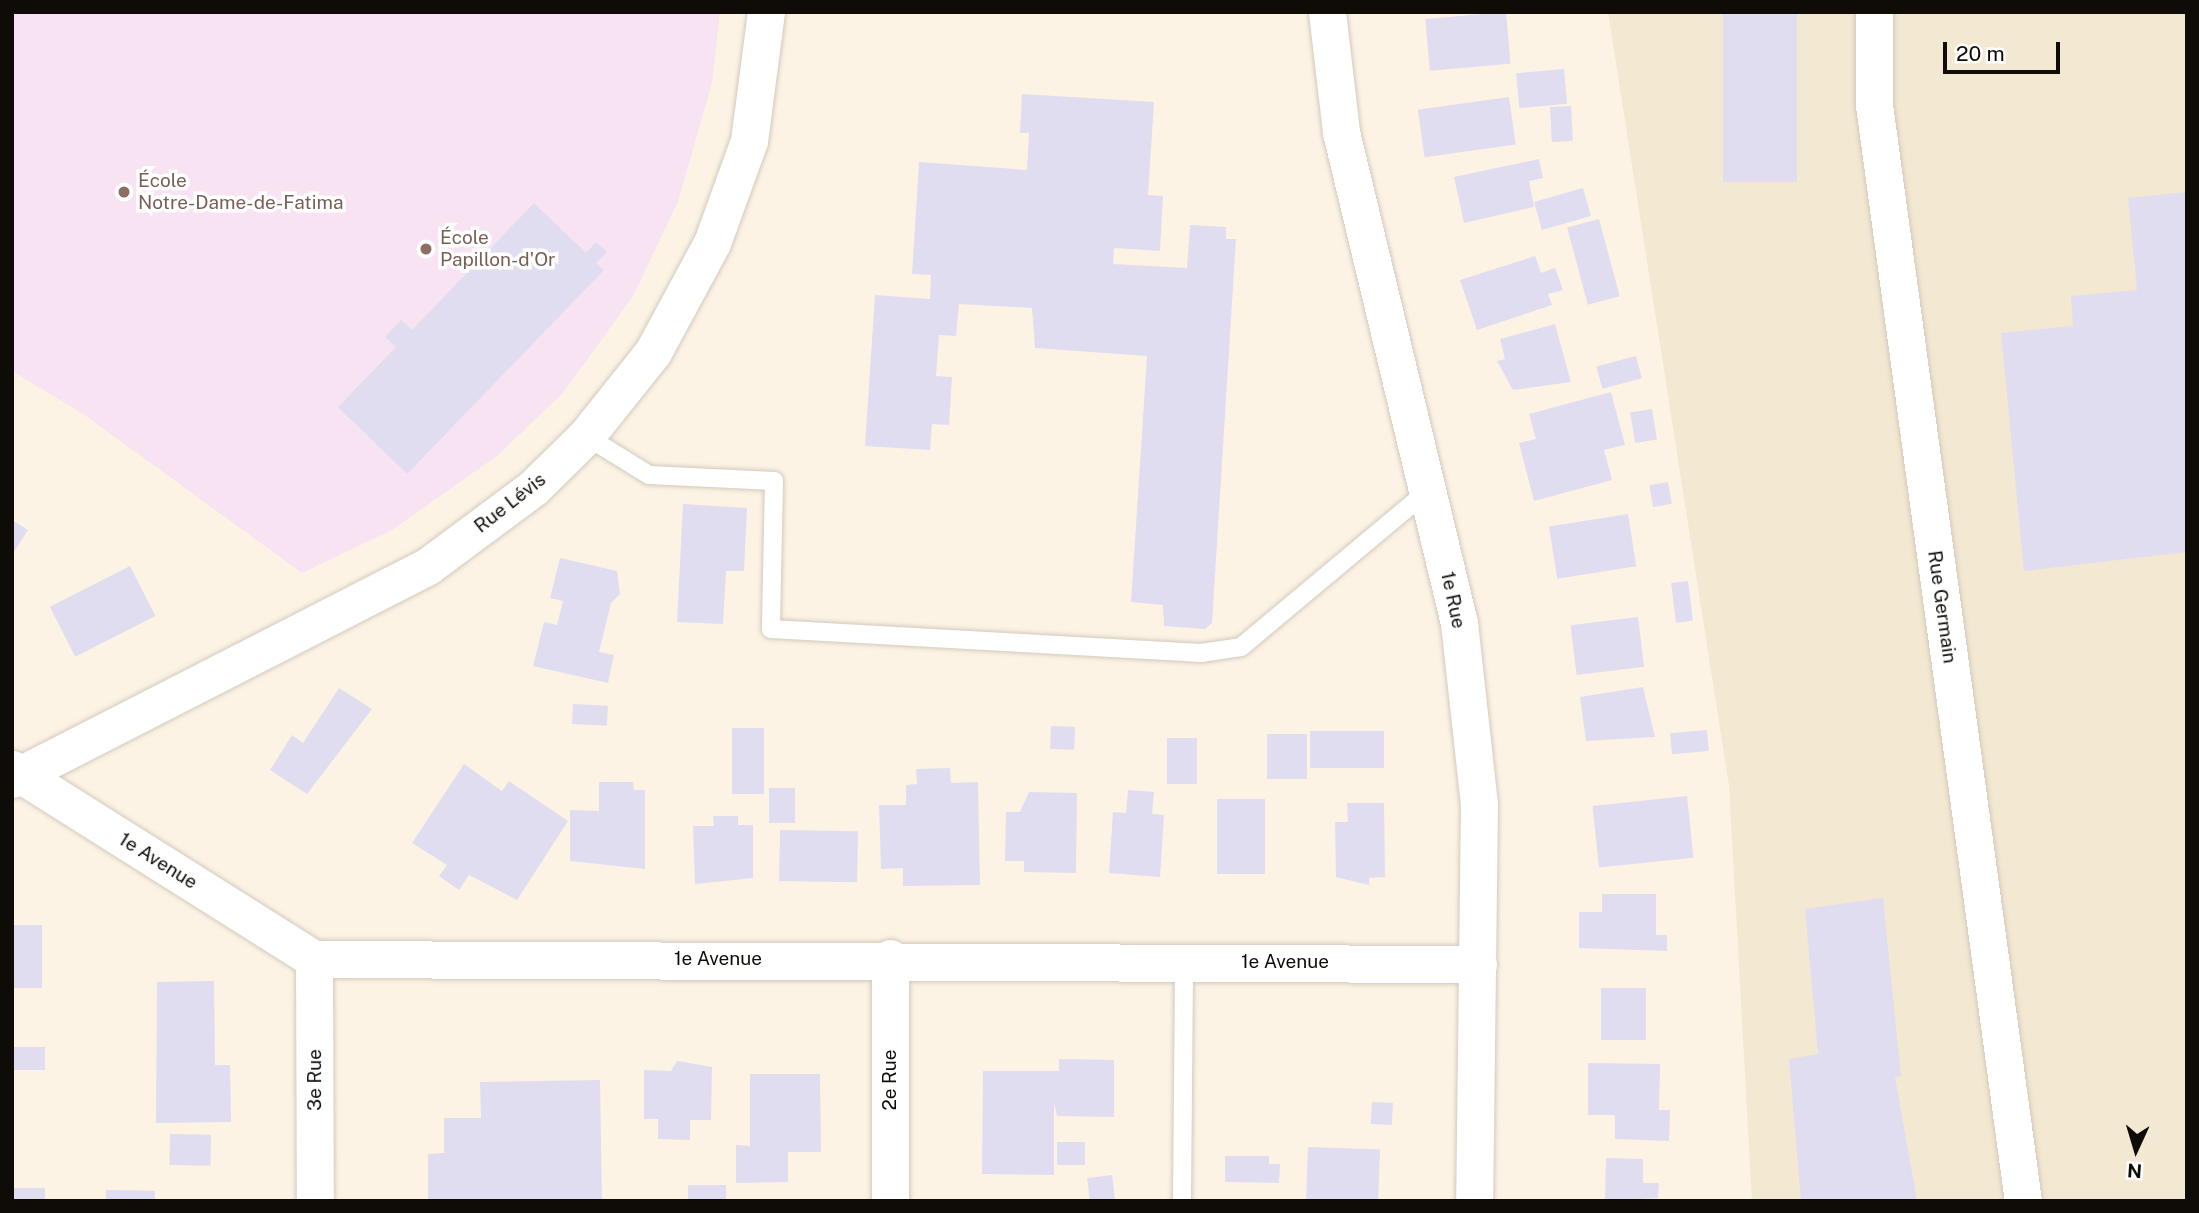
<!DOCTYPE html>
<html>
<head>
<meta charset="utf-8">
<style>
	body { margin:0 }
	#map { position:relative; width:2199px; height:1213px; overflow:hidden; background:#fcf3e5; font-family:"Public Sans",sans-serif }
	div>[style] { position:absolute }
	[style*='--x'] { left:calc(var(--x)*1px); top:calc(var(--y)*1px); width:calc(var(--w)*1px); rotate:calc(var(--a)*1deg) }
	.built>* { inset:0; background:#f3e8d2 }
	.education>* { inset:0; background:#f8e3f2 }
	.building>* { inset:0; background:#e0ddf0; transform-origin:0 0 }
	.roads { filter:drop-shadow(0 0 2px #d2cabc) drop-shadow(0 0 2px #d2cabc) }
	.service>* { height:18px; margin:-9px; padding:0 9px; transform-origin:9px; border-radius:9px; background:#fff }
	.minor>* { height:37px; margin:-18.5px; padding:0 18.5px; transform-origin:18.5px; border-radius:18.5px; background:#fff }
	.dots>* { width:19px; height:19px; translate:-50% -50%; box-sizing:border-box; border:4px solid #fff; border-radius:50% }
	span { translate:-50% -50%; white-space:nowrap; text-align:center; line-height:1.15; -webkit-text-stroke:7px #fff; paint-order:stroke }
	.education-label { font-size:19px; color:#785e54 }
	.left { translate:0 -50%; text-align:left }
	.street-label { font-size:19px; color:#0f0c08 }
	.frame { position:absolute; inset:0; border:14px solid #0f0c08; pointer-events:none }
	.north { position:absolute; left:2101px; top:1115px; width:70px; height:70px; -webkit-text-stroke:5px #fff; paint-order:stroke; rotate:184deg; font-size:19px; font-weight:700; line-height:28px; text-align:center; color:#0f0c08 }
	.north::after { content:''; display:block; margin:auto; width:24px; height:32px; background:#0f0c08; clip-path:polygon(50% 0,100% 100%,50% 72%,0 100%) }
	.scale { position:absolute; left:1943px; top:42px; width:117px; height:32px; box-sizing:border-box; border:4px solid #0f0c08; border-top:0; padding-left:9px; font-size:21px; line-height:24px; white-space:nowrap; color:#0f0c08; -webkit-text-stroke:5px #fff; paint-order:stroke }
</style>
</head>
<body>
<div id="map">
	<div class="built">
		<div style="clip-path:polygon(1608px 12px,2187px 12px,2187px 1201px,1752px 1201px,1729px 786px)"></div>
	</div>
	<div class="education">
		<div style="clip-path:polygon(12px 12px,720px 12px,712px 83px,678px 202px,633px 296px,563px 393px,497px 456px,392px 530px,302px 573px,83px 414px,12px 371px)"></div>
	</div>
	<div class="building">
		<div style="left:1506px;top:12px;width:52px;height:81px;rotate:85deg"></div>
		<div style="left:1723px;top:12px;width:74px;height:170px"></div>
		<div style="left:1564px;top:69px;width:35px;height:48px;rotate:85deg"></div>
		<div style="clip-path:polygon(1022px 94px,1154px 102px,1148px 195px,1163px 196px,1160px 251px,1114px 248px,1113px 264px,1187px 268px,1190px 225px,1226px 227px,1226px 239px,1236px 239px,1212px 623px,1205px 629px,1164px 626px,1163px 605px,1131px 602px,1147px 356px,1035px 348px,1032px 308px,959px 304px,956px 336px,939px 335px,936px 376px,952px 377px,949px 425px,932px 424px,930px 450px,865px 446px,875px 295px,930px 299px,931px 275px,912px 274px,919px 162px,1027px 170px,1029px 133px,1020px 133px)"></div>
		<div style="left:1509px;top:97px;width:48px;height:92px;rotate:82deg"></div>
		<div style="left:1571px;top:106px;width:35px;height:21px;rotate:87deg"></div>
		<div style="clip-path:polygon(1539px 159px,1543px 178px,1529px 181px,1534px 207px,1464px 223px,1454px 177px)"></div>
		<div style="left:1583px;top:188px;width:29px;height:51px;rotate:74deg"></div>
		<div style="clip-path:polygon(2187px 192px,2187px 552px,2024px 571px,2001px 333px,2073px 326px,2071px 296px,2137px 290px,2128px 198px)"></div>
		<div style="clip-path:polygon(534px 203px,586px 253px,596px 242px,607px 252px,596px 263px,604px 270px,407px 474px,338px 407px,396px 347px,385px 337px,401px 320px,412px 330px)"></div>
		<div style="left:1599px;top:219px;width:80px;height:33px;rotate:75deg"></div>
		<div style="clip-path:polygon(1535px 256px,1541px 273px,1555px 268px,1563px 290px,1548px 294px,1552px 305px,1477px 330px,1460px 280px)"></div>
		<div style="clip-path:polygon(1555px 324px,1571px 382px,1513px 390px,1497px 361px,1505px 359px,1500px 339px)"></div>
		<div style="left:1636px;top:356px;width:23px;height:41px;rotate:75deg"></div>
		<div style="clip-path:polygon(1611px 392px,1625px 445px,1604px 450px,1612px 480px,1534px 501px,1519px 443px,1536px 439px,1529px 414px)"></div>
		<div style="left:1652px;top:409px;width:31px;height:22px;rotate:81deg"></div>
		<div style="left:1668px;top:482px;width:22px;height:19px;rotate:80deg"></div>
		<div style="clip-path:polygon(683px 504px,747px 508px,744px 571px,726px 571px,723px 624px,677px 622px)"></div>
		<div style="left:1628px;top:514px;width:53px;height:80px;rotate:81deg"></div>
		<div style="clip-path:polygon(12px 520px,28px 530px,12px 555px)"></div>
		<div style="clip-path:polygon(560px 558px,617px 571px,620px 594px,611px 603px,599px 652px,614px 655px,608px 683px,533px 666px,544px 622px,557px 625px,563px 601px,550px 598px)"></div>
		<div style="left:130px;top:566px;width:56px;height:90px;rotate:63deg"></div>
		<div style="left:1688px;top:581px;width:40px;height:17px;rotate:83deg"></div>
		<div style="left:1638px;top:617px;width:50px;height:68px;rotate:83deg"></div>
		<div style="clip-path:polygon(1643px 687px,1655px 737px,1586px 741px,1580px 697px)"></div>
		<div style="clip-path:polygon(339px 688px,372px 709px,307px 794px,270px 770px,292px 735px,303px 743px)"></div>
		<div style="left:573px;top:704px;width:35px;height:20px;rotate:3deg"></div>
		<div style="left:1051px;top:726px;width:24px;height:23px;rotate:2deg"></div>
		<div style="left:732px;top:728px;width:32px;height:66px"></div>
		<div style="left:1707px;top:730px;width:21px;height:37px;rotate:85deg"></div>
		<div style="left:1310px;top:731px;width:74px;height:37px"></div>
		<div style="left:1267px;top:734px;width:40px;height:45px"></div>
		<div style="left:1167px;top:738px;width:30px;height:46px"></div>
		<div style="clip-path:polygon(464px 764px,502px 791px,509px 781px,568px 821px,517px 900px,469px 875px,459px 890px,439px 876px,447px 865px,412px 843px)"></div>
		<div style="clip-path:polygon(950px 768px,951px 783px,978px 782px,980px 885px,903px 886px,903px 868px,881px 869px,879px 805px,906px 805px,906px 785px,917px 784px,916px 769px)"></div>
		<div style="clip-path:polygon(599px 782px,633px 782px,634px 790px,645px 790px,645px 869px,570px 861px,570px 810px,599px 811px)"></div>
		<div style="left:769px;top:788px;width:26px;height:35px"></div>
		<div style="clip-path:polygon(1128px 790px,1154px 792px,1152px 814px,1164px 815px,1160px 877px,1109px 873px,1113px 812px,1126px 813px)"></div>
		<div style="clip-path:polygon(1029px 792px,1077px 793px,1076px 873px,1024px 872px,1024px 861px,1005px 861px,1006px 812px,1020px 812px)"></div>
		<div style="left:1687px;top:796px;width:62px;height:95px;rotate:84deg"></div>
		<div style="left:1217px;top:799px;width:48px;height:75px"></div>
		<div style="clip-path:polygon(1347px 803px,1384px 803px,1385px 877px,1369px 878px,1369px 885px,1336px 877px,1335px 822px,1348px 822px)"></div>
		<div style="clip-path:polygon(713px 816px,738px 816px,738px 825px,753px 825px,753px 878px,695px 884px,693px 826px,714px 826px)"></div>
		<div style="left:780px;top:830px;width:78px;height:51px;rotate:1deg"></div>
		<div style="clip-path:polygon(1602px 894px,1656px 894px,1656px 935px,1667px 935px,1667px 951px,1579px 948px,1579px 912px,1602px 912px)"></div>
		<div style="clip-path:polygon(1883px 898px,1901px 1076px,1895px 1077px,1917px 1201px,1801px 1201px,1789px 1059px,1818px 1054px,1805px 909px)"></div>
		<div style="left:12px;top:925px;width:30px;height:63px"></div>
		<div style="clip-path:polygon(214px 981px,215px 1065px,230px 1065px,231px 1122px,156px 1123px,157px 982px)"></div>
		<div style="left:1601px;top:988px;width:45px;height:52px"></div>
		<div style="left:45px;top:1047px;width:23px;height:33px;rotate:90deg"></div>
		<div style="clip-path:polygon(1059px 1059px,1114px 1060px,1114px 1117px,1057px 1116px,1054px 1102px,1054px 1175px,982px 1174px,983px 1071px,1059px 1071px)"></div>
		<div style="clip-path:polygon(677px 1061px,712px 1067px,711px 1120px,690px 1120px,690px 1140px,658px 1139px,658px 1119px,644px 1119px,644px 1070px,671px 1071px)"></div>
		<div style="clip-path:polygon(1588px 1063px,1660px 1064px,1659px 1110px,1670px 1110px,1669px 1141px,1615px 1139px,1615px 1115px,1588px 1115px)"></div>
		<div style="clip-path:polygon(750px 1074px,820px 1074px,821px 1152px,788px 1152px,788px 1182px,736px 1183px,736px 1145px,750px 1146px)"></div>
		<div style="clip-path:polygon(600px 1080px,602px 1201px,428px 1201px,428px 1154px,444px 1153px,444px 1118px,481px 1118px,480px 1082px)"></div>
		<div style="left:1372px;top:1102px;width:21px;height:22px;rotate:3deg"></div>
		<div style="left:170px;top:1134px;width:41px;height:31px;rotate:1deg"></div>
		<div style="left:1057px;top:1142px;width:28px;height:23px"></div>
		<div style="left:1308px;top:1147px;width:72px;height:54px;rotate:2deg"></div>
		<div style="clip-path:polygon(1225px 1156px,1269px 1156px,1269px 1164px,1280px 1164px,1279px 1183px,1225px 1182px)"></div>
		<div style="clip-path:polygon(1606px 1158px,1643px 1159px,1643px 1183px,1659px 1183px,1658px 1198px,1605px 1201px)"></div>
		<div style="left:1112px;top:1175px;width:24px;height:25px;rotate:83deg"></div>
		<div style="left:688px;top:1185px;width:38px;height:16px"></div>
		<div style="left:12px;top:1188px;width:33px;height:13px"></div>
		<div style="left:106px;top:1190px;width:49px;height:11px;rotate:1deg"></div>
	</div>
	<div class="roads">
		<div class="service">
			<div style="--x:586;--y:436;--w:74;--a:31.8"></div>
			<div style="--x:649;--y:475;--w:125;--a:2.7"></div>
			<div style="--x:774;--y:481;--w:148;--a:91.2"></div>
			<div style="--x:771;--y:629;--w:431;--a:3.2"></div>
			<div style="--x:1201;--y:653;--w:40;--a:-8.5"></div>
			<div style="--x:1241;--y:647;--w:245;--a:-39.9"></div>
			<div style="--x:1182;--y:1201;--w:240;--a:-89.5"></div>
		</div>
		<div class="minor">
			<div style="--x:1327;--y:12;--w:121;--a:83.3"></div>
			<div style="--x:1341;--y:132;--w:505;--a:76.49"></div>
			<div style="--x:1459;--y:623;--w:182;--a:83.7"></div>
			<div style="--x:1479;--y:804;--w:397;--a:90.7"></div>
			<div style="--x:1874;--y:12;--w:93;--a:90"></div>
			<div style="--x:1874;--y:105;--w:1106;--a:82.26"></div>
			<div style="--x:12;--y:769;--w:357;--a:32.2"></div>
			<div style="--x:314;--y:959;--w:1164;--a:0.25"></div>
			<div style="--x:12;--y:779;--w:467;--a:-27.1"></div>
			<div style="--x:428;--y:566;--w:131;--a:-36.6"></div>
			<div style="--x:533;--y:488;--w:74;--a:-44.5"></div>
			<div style="--x:586;--y:436;--w:107;--a:-51.4"></div>
			<div style="--x:653;--y:352;--w:124;--a:-61.6"></div>
			<div style="--x:712;--y:243;--w:109;--a:-70.1"></div>
			<div style="--x:749;--y:141;--w:130;--a:-82.5"></div>
			<div style="--x:890;--y:958;--w:243;--a:90"></div>
			<div style="--x:314;--y:959;--w:242;--a:89.8"></div>
		</div>
	</div>
	<div class="dots">
		<div style="left:124px;top:192px;background:#8d6e63"></div>
		<div style="left:426px;top:249px;background:#8d6e63"></div>
	</div>
	<div class="education-label">
		<span class="left" style="left:138px;top:192px">École<br>Notre-Dame-de-Fatima</span>
		<span class="left" style="left:440px;top:249px">École<br>Papillon-d'Or</span>
	</div>
	<div class="street-label">
		<span style="left:510px;top:503px;rotate:-38deg">Rue Lévis</span>
		<span style="left:1453px;top:600px;rotate:78deg">1e Rue</span>
		<span style="left:1942px;top:607px;rotate:82deg">Rue Germain</span>
		<span style="left:158px;top:861px;rotate:32deg">1e Avenue</span>
		<span style="left:718px;top:959px">1e Avenue</span>
		<span style="left:1285px;top:962px">1e Avenue</span>
		<span style="left:315px;top:1080px;rotate:-90deg">3e Rue</span>
		<span style="left:890px;top:1080px;rotate:-90deg">2e Rue</span>
	</div>
	<div class="frame"></div>
	<div class="north">N</div>
	<div class="scale">20 m</div>
</div>
</body>
</html>
